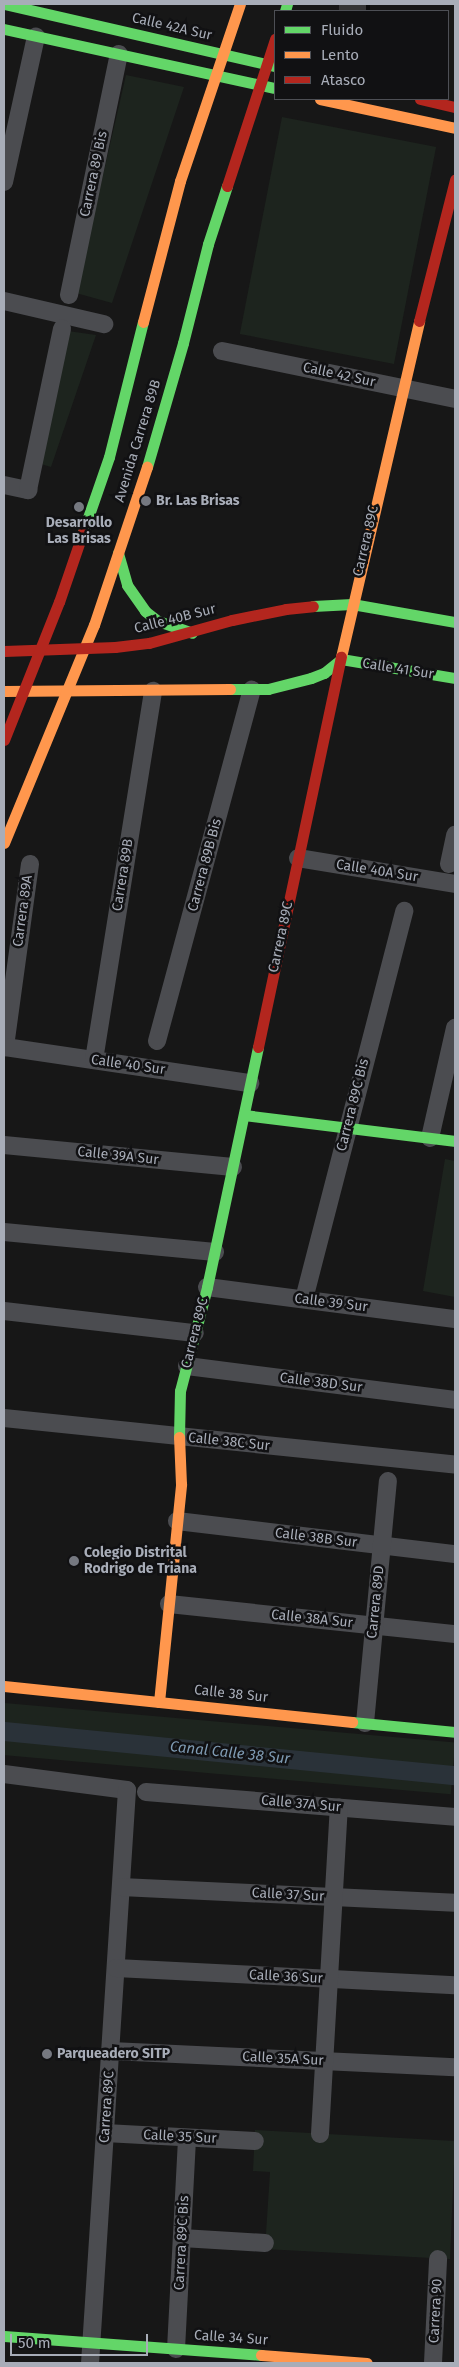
<!DOCTYPE html>
<html>
<head>
<meta charset="utf-8">
<style>
	body { margin:0 }
	#map { position:relative; width:459px; height:2367px; overflow:hidden; background:#171717; font-family:"Fira Sans",sans-serif }
	div>[style] { position:absolute }
	[style*='--x'] { left:calc(var(--x)*1px); top:calc(var(--y)*1px); width:calc(var(--w)*1px); rotate:calc(var(--a)*1deg) }
	.green>* { inset:0; background:#1d241e; transform-origin:0 0 }
	.shadow>* { inset:0; background:#0007; transform-origin:0 0 }
	.canal>* { height:19px; margin:-9.5px; padding:0 9.5px; transform-origin:9.5px; border-radius:9.5px; background:#2a3239 }
	.building>* { inset:0; background:#353536; transform-origin:0 0 }
	.street>* { height:18px; margin:-9px; padding:0 9px; transform-origin:9px; border-radius:9px; background:#4b4c50 }
	.fast>* { height:11px; margin:-5.5px; padding:0 5.5px; transform-origin:5.5px; border-radius:5.5px; background:#63d668 }
	.slow>* { height:11px; margin:-5.5px; padding:0 5.5px; transform-origin:5.5px; border-radius:5.5px; background:#ff974d }
	.jam>* { height:11px; margin:-5.5px; padding:0 5.5px; transform-origin:5.5px; border-radius:5.5px; background:#b3261e }
	.dots>* { width:14px; height:14px; translate:-50% -50%; box-sizing:border-box; border:2px solid #111113; border-radius:50% }
	span { translate:-50% -50%; white-space:nowrap; text-align:center; line-height:1.15; -webkit-text-stroke:5px #111113; paint-order:stroke }
	.street-label { font-size:14px; color:#a8adb8 }
	.poi-label { font-size:14px; color:#a8adb8; font-weight:700 }
	.left { translate:0 -50%; text-align:left }
	.water-label { font-size:15px; color:#7f9bb3; font-style:italic }
	.frame { position:absolute; inset:0; border:5px solid #a8adb8; pointer-events:none }
	.legend { position:absolute; left:274px; top:10px; width:175px; height:90px; box-sizing:border-box; background:#111113; border:1px solid #4d4f55; margin:0; padding:6px 9px; list-style:none; font-size:15px; color:#a8adb8 }
	.legend li { display:flex; align-items:center; gap:10px; height:25px }
	.legend b { width:25px; border:1px solid #4d4f55 }
	.scale { position:absolute; left:10px; top:2334px; width:138px; height:22px; box-sizing:border-box; border:2px solid #a8adb8; border-top:0; padding-left:6px; font-size:15px; line-height:18px; white-space:nowrap; color:#a8adb8; -webkit-text-stroke:4px #111113; paint-order:stroke }
</style>
</head>
<body>
<div id="map">
	<div class="green">
		<div style="clip-path:polygon(126px 75px,184px 87px,112px 303px,76px 293px)"></div>
		<div style="left:282px;top:117px;width:157px;height:221px;rotate:11deg"></div>
		<div style="clip-path:polygon(68px 331px,96px 335px,51px 467px,41px 464px)"></div>
		<div style="clip-path:polygon(445px 1159px,455px 1161px,455px 1297px,423px 1291px)"></div>
		<div style="left:4px;top:1703px;width:453px;height:52px;rotate:5deg"></div>
		<div style="clip-path:polygon(255px 2130px,455px 2141px,450px 2259px,265px 2249px,270px 2172px,253px 2171px)"></div>
	</div>
	<div class="shadow">
		<div style="left:340px;top:4px;width:30px;height:7px"></div>
	</div>
	<div class="canal">
		<div style="--x:4;--y:1731;--w:453;--a:5.6"></div>
	</div>
	<div class="building">
		<div style="left:339px;top:4px;width:27px;height:7px"></div>
	</div>
	<div class="street">
		<div style="--x:4;--y:182;--w:149;--a:-77.6"></div>
		<div style="--x:69;--y:295;--w:246;--a:-78.3"></div>
		<div style="--x:4;--y:301;--w:103;--a:13"></div>
		<div style="--x:222;--y:351;--w:238;--a:11.6"></div>
		<div style="--x:4;--y:485;--w:25;--a:12"></div>
		<div style="--x:28;--y:490;--w:165;--a:-78.1"></div>
		<div style="--x:298;--y:858;--w:159;--a:9.4"></div>
		<div style="--x:30;--y:864;--w:185;--a:97.8"></div>
		<div style="--x:5;--y:1047;--w:248;--a:8.4"></div>
		<div style="--x:449;--y:864;--w:30;--a:-78"></div>
		<div style="--x:157;--y:1041;--w:364;--a:-74.9"></div>
		<div style="--x:94;--y:1060;--w:374;--a:-80.9"></div>
		<div style="--x:430;--y:1138;--w:113;--a:-77.2"></div>
		<div style="--x:4;--y:1145;--w:230;--a:5.5"></div>
		<div style="--x:4;--y:1232;--w:212;--a:5.4"></div>
		<div style="--x:207;--y:1287;--w:250;--a:7.4"></div>
		<div style="--x:304;--y:1299;--w:401;--a:-75.5"></div>
		<div style="--x:4;--y:1311;--w:192;--a:6.6"></div>
		<div style="--x:187;--y:1366;--w:270;--a:7.2"></div>
		<div style="--x:4;--y:1418;--w:453;--a:5.9"></div>
		<div style="--x:177;--y:1521;--w:280;--a:6.8"></div>
		<div style="--x:169;--y:1604;--w:288;--a:6"></div>
		<div style="--x:365;--y:1723;--w:243;--a:-84.6"></div>
		<div style="--x:4;--y:1774;--w:124;--a:7.4"></div>
		<div style="--x:127;--y:1790;--w:574;--a:93.69"></div>
		<div style="--x:146;--y:1792;--w:310;--a:4.6"></div>
		<div style="--x:121;--y:1887;--w:334;--a:2.7"></div>
		<div style="--x:116;--y:1968;--w:339;--a:2.9"></div>
		<div style="--x:111;--y:2051;--w:344;--a:2.7"></div>
		<div style="--x:105;--y:2133;--w:150;--a:3.1"></div>
		<div style="--x:320;--y:2134;--w:327;--a:-86.7"></div>
		<div style="--x:182;--y:2238;--w:83;--a:3.4"></div>
		<div style="--x:176;--y:2349;--w:211;--a:-87"></div>
		<div style="--x:433;--y:2363;--w:104;--a:-87.2"></div>
	</div>
	<div class="fast">
		<div style="--x:4;--y:4;--w:278;--a:12.9"></div>
		<div style="--x:285;--y:11;--w:7;--a:-74"></div>
		<div style="--x:4;--y:29;--w:276;--a:12.3"></div>
		<div style="--x:147;--y:467;--w:129;--a:-73.8"></div>
		<div style="--x:183;--y:343;--w:102;--a:-75.8"></div>
		<div style="--x:208;--y:244;--w:61;--a:-71.9"></div>
		<div style="--x:83;--y:532;--w:79;--a:-70.9"></div>
		<div style="--x:109;--y:457;--w:139;--a:-75.9"></div>
		<div style="--x:118;--y:553;--w:33;--a:74"></div>
		<div style="--x:127;--y:585;--w:32;--a:55"></div>
		<div style="--x:145;--y:611;--w:16;--a:38"></div>
		<div style="--x:158;--y:621;--w:36;--a:19"></div>
		<div style="--x:313;--y:606;--w:39;--a:-3"></div>
		<div style="--x:352;--y:604;--w:105;--a:9.9"></div>
		<div style="--x:341;--y:659;--w:116;--a:9.5"></div>
		<div style="--x:230;--y:689;--w:38;--a:0"></div>
		<div style="--x:268;--y:689;--w:44;--a:-14.3"></div>
		<div style="--x:311;--y:678;--w:14;--a:-21"></div>
		<div style="--x:324;--y:673;--w:22;--a:-39"></div>
		<div style="--x:244;--y:1115;--w:213;--a:7"></div>
		<div style="--x:179;--y:1437;--w:46;--a:-88.8"></div>
		<div style="--x:180;--y:1391;--w:107;--a:-75.4"></div>
		<div style="--x:207;--y:1287;--w:245;--a:-78"></div>
		<div style="--x:352;--y:1722;--w:103;--a:5.5"></div>
		<div style="--x:4;--y:2336;--w:258;--a:4.2"></div>
	</div>
	<div class="slow">
		<div style="--x:320;--y:99;--w:138;--a:12.1"></div>
		<div style="--x:143;--y:322;--w:146;--a:-75.3"></div>
		<div style="--x:180;--y:181;--w:187;--a:-71.3"></div>
		<div style="--x:341;--y:657;--w:345;--a:-76.9"></div>
		<div style="--x:4;--y:691;--w:226;--a:-0.5"></div>
		<div style="--x:4;--y:843;--w:236;--a:-67.6"></div>
		<div style="--x:94;--y:625;--w:167;--a:-71.5"></div>
		<div style="--x:4;--y:1686;--w:350;--a:5.9"></div>
		<div style="--x:159;--y:1702;--w:219;--a:-84.2"></div>
		<div style="--x:181;--y:1484;--w:47;--a:-92.4"></div>
		<div style="--x:261;--y:2355;--w:106;--a:4.3"></div>
	</div>
	<div class="jam">
		<div style="--x:420;--y:99;--w:36;--a:13"></div>
		<div style="--x:227;--y:186;--w:155;--a:-71.9"></div>
		<div style="--x:419;--y:321;--w:146;--a:-75.7"></div>
		<div style="--x:4;--y:651;--w:111;--a:-2.1"></div>
		<div style="--x:115;--y:647;--w:34;--a:-7"></div>
		<div style="--x:149;--y:643;--w:86;--a:-15.5"></div>
		<div style="--x:232;--y:620;--w:55;--a:-11.5"></div>
		<div style="--x:286;--y:609;--w:27;--a:-6"></div>
		<div style="--x:4;--y:740;--w:149;--a:-68.3"></div>
		<div style="--x:59;--y:602;--w:74;--a:-71.1"></div>
		<div style="--x:258;--y:1047;--w:399;--a:-78"></div>
	</div>
	<div class="dots">
		<div style="left:146px;top:501px;background:#757880"></div>
		<div style="left:79px;top:507px;background:#757880"></div>
		<div style="left:74px;top:1561px;background:#757880"></div>
		<div style="left:47px;top:2054px;background:#757880"></div>
	</div>
	<div class="street-label">
		<span style="left:172px;top:27px;rotate:13deg">Calle 42A Sur</span>
		<span style="left:94px;top:174px;rotate:-78deg">Carrera 89 Bis</span>
		<span style="left:339px;top:375px;rotate:12deg">Calle 42 Sur</span>
		<span style="left:138px;top:441px;rotate:-73deg">Avenida Carrera 89B</span>
		<span style="left:366px;top:541px;rotate:-77deg">Carrera 89C</span>
		<span style="left:175px;top:619px;rotate:-14deg">Calle 40B Sur</span>
		<span style="left:398px;top:669px;rotate:9deg">Calle 41 Sur</span>
		<span style="left:205px;top:865px;rotate:-75deg">Carrera 89B Bis</span>
		<span style="left:377px;top:871px;rotate:9deg">Calle 40A Sur</span>
		<span style="left:123px;top:875px;rotate:-81deg">Carrera 89B</span>
		<span style="left:23px;top:911px;rotate:-82deg">Carrera 89A</span>
		<span style="left:281px;top:937px;rotate:-78deg">Carrera 89C</span>
		<span style="left:128px;top:1065px;rotate:8deg">Calle 40 Sur</span>
		<span style="left:353px;top:1105px;rotate:-76deg">Carrera 89C Bis</span>
		<span style="left:118px;top:1156px;rotate:6deg">Calle 39A Sur</span>
		<span style="left:331px;top:1303px;rotate:7deg">Calle 39 Sur</span>
		<span style="left:195px;top:1333px;rotate:-76deg">Carrera 89C</span>
		<span style="left:321px;top:1383px;rotate:7deg">Calle 38D Sur</span>
		<span style="left:229px;top:1442px;rotate:6deg">Calle 38C Sur</span>
		<span style="left:316px;top:1538px;rotate:7deg">Calle 38B Sur</span>
		<span style="left:376px;top:1602px;rotate:-84deg">Carrera 89D</span>
		<span style="left:312px;top:1619px;rotate:6deg">Calle 38A Sur</span>
		<span style="left:231px;top:1694px;rotate:6deg">Calle 38 Sur</span>
		<span style="left:301px;top:1804px;rotate:5deg">Calle 37A Sur</span>
		<span style="left:288px;top:1895px;rotate:3deg">Calle 37 Sur</span>
		<span style="left:286px;top:1977px;rotate:3deg">Calle 36 Sur</span>
		<span style="left:283px;top:2059px;rotate:3deg">Calle 35A Sur</span>
		<span style="left:107px;top:2107px;rotate:-86deg">Carrera 89C</span>
		<span style="left:180px;top:2137px;rotate:3deg">Calle 35 Sur</span>
		<span style="left:182px;top:2243px;rotate:-87deg">Carrera 89C Bis</span>
		<span style="left:436px;top:2311px;rotate:-87deg">Carrera 90</span>
		<span style="left:231px;top:2338px;rotate:4deg">Calle 34 Sur</span>
	</div>
	<div class="poi-label">
		<span class="left" style="left:156px;top:501px">Br. Las Brisas</span>
		<span style="left:79px;top:531px">Desarrollo<br>Las Brisas</span>
		<span class="left" style="left:84px;top:1561px">Colegio Distrital<br>Rodrigo de Triana</span>
		<span class="left" style="left:57px;top:2054px">Parqueadero SITP</span>
	</div>
	<div class="water-label">
		<span style="left:230px;top:1753px;rotate:6deg">Canal Calle 38 Sur</span>
	</div>
	<div class="frame"></div>
	<ul class="legend">
	<li><b style="height:6px;background:#63d668"></b>Fluido</li>
	<li><b style="height:6px;background:#ff974d"></b>Lento</li>
	<li><b style="height:6px;background:#b3261e"></b>Atasco</li>
	</ul>
	<div class="scale">50 m</div>
</div>
</body>
</html>
